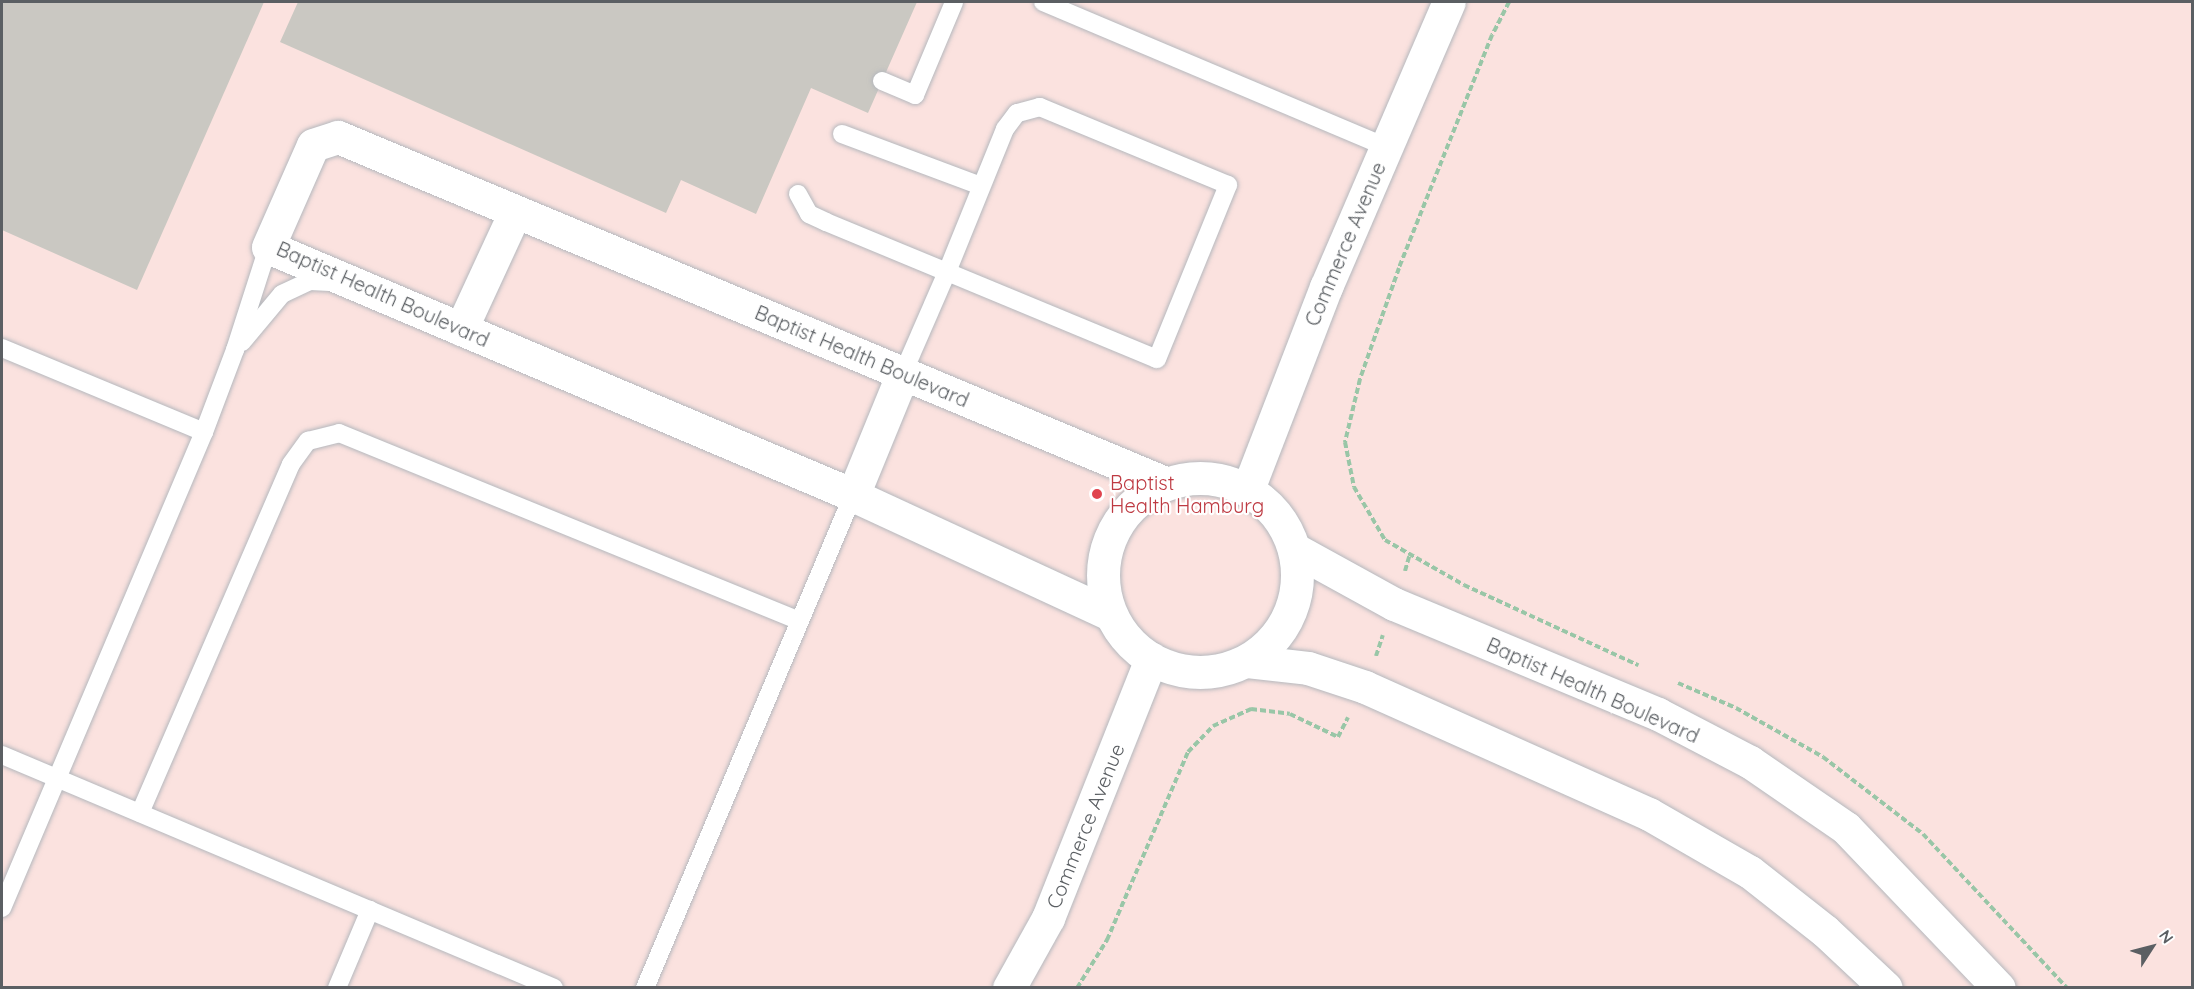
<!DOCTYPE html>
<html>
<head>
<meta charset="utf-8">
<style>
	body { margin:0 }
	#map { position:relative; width:2194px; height:989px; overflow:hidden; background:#eeece3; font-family:Quicksand,sans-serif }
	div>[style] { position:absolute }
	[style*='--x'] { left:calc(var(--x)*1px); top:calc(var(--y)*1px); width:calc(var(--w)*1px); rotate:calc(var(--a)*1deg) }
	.medical>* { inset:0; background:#fbe2df; transform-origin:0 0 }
	.building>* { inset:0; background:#cac8c2 }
	.path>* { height:4px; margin-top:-2px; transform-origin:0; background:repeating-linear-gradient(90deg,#99c6a7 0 6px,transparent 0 9px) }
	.roads { filter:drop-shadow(0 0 2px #b5b8bd) drop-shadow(0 0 2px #b5b8bd) }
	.service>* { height:18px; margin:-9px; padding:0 9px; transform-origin:9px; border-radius:9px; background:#fff }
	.minor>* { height:33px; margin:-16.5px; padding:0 16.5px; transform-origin:16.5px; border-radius:16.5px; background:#fff }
	.minor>.ring { margin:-16.5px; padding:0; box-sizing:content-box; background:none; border:33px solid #fff; border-radius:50% }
	.dots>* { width:16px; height:16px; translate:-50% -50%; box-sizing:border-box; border:3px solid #fff; border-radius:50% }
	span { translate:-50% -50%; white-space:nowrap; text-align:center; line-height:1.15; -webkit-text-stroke:4.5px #fff; paint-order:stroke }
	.street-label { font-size:20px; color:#5b5f63 }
	.health-label { font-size:20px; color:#be3a42 }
	.left { translate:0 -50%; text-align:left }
	.frame { position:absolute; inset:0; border:3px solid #5b5f63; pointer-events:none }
	.north { position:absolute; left:2122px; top:917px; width:60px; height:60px; -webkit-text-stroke:4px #fff; paint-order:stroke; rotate:54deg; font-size:16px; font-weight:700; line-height:24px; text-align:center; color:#5b5f63 }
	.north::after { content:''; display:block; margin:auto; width:21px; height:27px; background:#5b5f63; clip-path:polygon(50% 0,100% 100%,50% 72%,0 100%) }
</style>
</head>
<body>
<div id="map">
	<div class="medical">
		<div style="left:2px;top:2px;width:2190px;height:986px"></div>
	</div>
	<div class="building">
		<div style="clip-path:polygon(2px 2px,264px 2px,137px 290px,2px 230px)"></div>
		<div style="clip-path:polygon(298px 2px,917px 2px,868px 113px,811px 88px,756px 214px,681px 180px,666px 213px,280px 42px)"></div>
	</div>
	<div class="path">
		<div style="--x:1509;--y:2;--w:37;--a:117"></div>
		<div style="--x:1492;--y:35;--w:251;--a:111.8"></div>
		<div style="--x:1399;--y:268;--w:118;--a:109.4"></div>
		<div style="--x:1360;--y:379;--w:65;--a:103.4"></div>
		<div style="--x:1345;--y:442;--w:46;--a:78.7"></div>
		<div style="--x:1354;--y:487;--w:61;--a:59.7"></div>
		<div style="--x:1385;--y:540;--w:91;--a:29.7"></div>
		<div style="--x:1464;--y:585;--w:192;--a:24.7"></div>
		<div style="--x:1405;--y:571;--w:18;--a:-74"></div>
		<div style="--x:1376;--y:656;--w:22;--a:-72"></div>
		<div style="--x:1678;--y:683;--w:63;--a:23.3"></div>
		<div style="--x:1736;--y:708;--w:100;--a:29.4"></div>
		<div style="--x:1823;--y:757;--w:126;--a:37.6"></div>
		<div style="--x:1923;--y:834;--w:211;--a:46.9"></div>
		<div style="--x:1077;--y:988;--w:57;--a:-58"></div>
		<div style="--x:1107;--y:940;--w:205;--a:-66.7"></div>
		<div style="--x:1188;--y:752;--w:36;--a:-46"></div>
		<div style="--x:1213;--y:726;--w:42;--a:-24.1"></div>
		<div style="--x:1251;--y:709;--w:39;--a:7"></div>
		<div style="--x:1290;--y:714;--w:53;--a:25.6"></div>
		<div style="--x:1338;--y:737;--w:22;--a:-63"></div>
	</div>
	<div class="roads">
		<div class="service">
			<div style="--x:1043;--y:2;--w:372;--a:22.9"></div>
			<div style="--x:882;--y:81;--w:36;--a:23"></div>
			<div style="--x:915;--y:95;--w:101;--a:-67.2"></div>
			<div style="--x:842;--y:134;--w:148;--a:20.5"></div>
			<div style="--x:798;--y:194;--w:23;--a:61"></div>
			<div style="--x:809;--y:214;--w:19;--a:25"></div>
			<div style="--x:826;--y:222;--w:131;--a:22.5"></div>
			<div style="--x:947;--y:272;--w:227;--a:22.5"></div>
			<div style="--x:1157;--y:359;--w:188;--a:-67.8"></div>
			<div style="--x:1228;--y:185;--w:204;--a:-157.5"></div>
			<div style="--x:1040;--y:107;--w:24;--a:165"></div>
			<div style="--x:1017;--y:113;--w:20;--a:127"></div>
			<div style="--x:1005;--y:129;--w:154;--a:112.1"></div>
			<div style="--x:947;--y:272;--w:110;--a:113.5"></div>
			<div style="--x:242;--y:342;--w:62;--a:-50.2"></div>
			<div style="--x:282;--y:294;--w:31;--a:-25"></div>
			<div style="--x:310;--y:281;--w:20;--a:3"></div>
			<div style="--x:2;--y:348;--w:219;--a:22.6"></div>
			<div style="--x:204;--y:432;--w:517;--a:112.99"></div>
			<div style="--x:204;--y:432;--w:88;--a:-69.3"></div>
			<div style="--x:235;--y:350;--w:108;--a:-72.2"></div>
			<div style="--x:2;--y:755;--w:599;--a:22.88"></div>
			<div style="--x:140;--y:813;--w:380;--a:-66.6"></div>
			<div style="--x:291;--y:464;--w:29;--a:-54"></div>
			<div style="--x:308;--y:441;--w:32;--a:-14"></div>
			<div style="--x:339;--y:433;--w:497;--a:22.2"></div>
			<div style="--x:337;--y:988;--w:85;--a:-67.1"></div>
			<div style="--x:645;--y:988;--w:535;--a:-67.12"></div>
		</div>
		<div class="minor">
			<div style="--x:461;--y:329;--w:129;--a:-65.2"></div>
			<div class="ring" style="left:1103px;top:478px;width:161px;height:161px"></div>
			<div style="--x:1248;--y:489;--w:217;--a:-68.9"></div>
			<div style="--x:1326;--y:287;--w:310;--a:-66.7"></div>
			<div style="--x:853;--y:495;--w:132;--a:-67.7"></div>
			<div style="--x:1294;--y:549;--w:114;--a:28.8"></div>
			<div style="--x:1394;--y:604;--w:286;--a:22.6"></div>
			<div style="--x:1658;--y:714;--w:104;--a:27.6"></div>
			<div style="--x:1750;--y:762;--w:116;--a:34.5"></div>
			<div style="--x:1846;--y:828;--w:221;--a:46.3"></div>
			<div style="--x:1110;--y:614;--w:283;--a:-155.2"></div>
			<div style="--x:853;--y:495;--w:635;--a:-157.03"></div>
			<div style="--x:268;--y:247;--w:111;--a:-66.2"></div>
			<div style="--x:313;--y:145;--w:26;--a:-18"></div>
			<div style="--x:338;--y:137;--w:896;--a:22.7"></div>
			<div style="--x:1247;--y:661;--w:61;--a:6.5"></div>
			<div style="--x:1308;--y:668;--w:60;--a:18.4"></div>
			<div style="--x:1365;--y:687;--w:311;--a:24.1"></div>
			<div style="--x:1649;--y:814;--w:116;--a:29.9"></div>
			<div style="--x:1750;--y:872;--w:95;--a:38.2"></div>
			<div style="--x:1825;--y:931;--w:83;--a:43.1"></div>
			<div style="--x:1009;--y:988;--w:80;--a:-60.9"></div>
			<div style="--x:1048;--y:918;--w:279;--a:-68.3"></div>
		</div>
	</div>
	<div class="dots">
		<div style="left:1097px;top:494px;background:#e0444e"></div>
	</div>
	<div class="street-label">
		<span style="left:1345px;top:244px;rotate:-67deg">Commerce Avenue</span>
		<span style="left:383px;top:294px;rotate:24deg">Baptist Health Boulevard</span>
		<span style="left:862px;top:356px;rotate:23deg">Baptist Health Boulevard</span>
		<span style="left:1593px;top:690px;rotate:24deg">Baptist Health Boulevard</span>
		<span style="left:1085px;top:826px;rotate:-68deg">Commerce Avenue</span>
	</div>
	<div class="health-label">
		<span class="left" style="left:1110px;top:494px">Baptist<br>Health Hamburg</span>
	</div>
	<div class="frame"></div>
	<div class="north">N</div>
</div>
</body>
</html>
